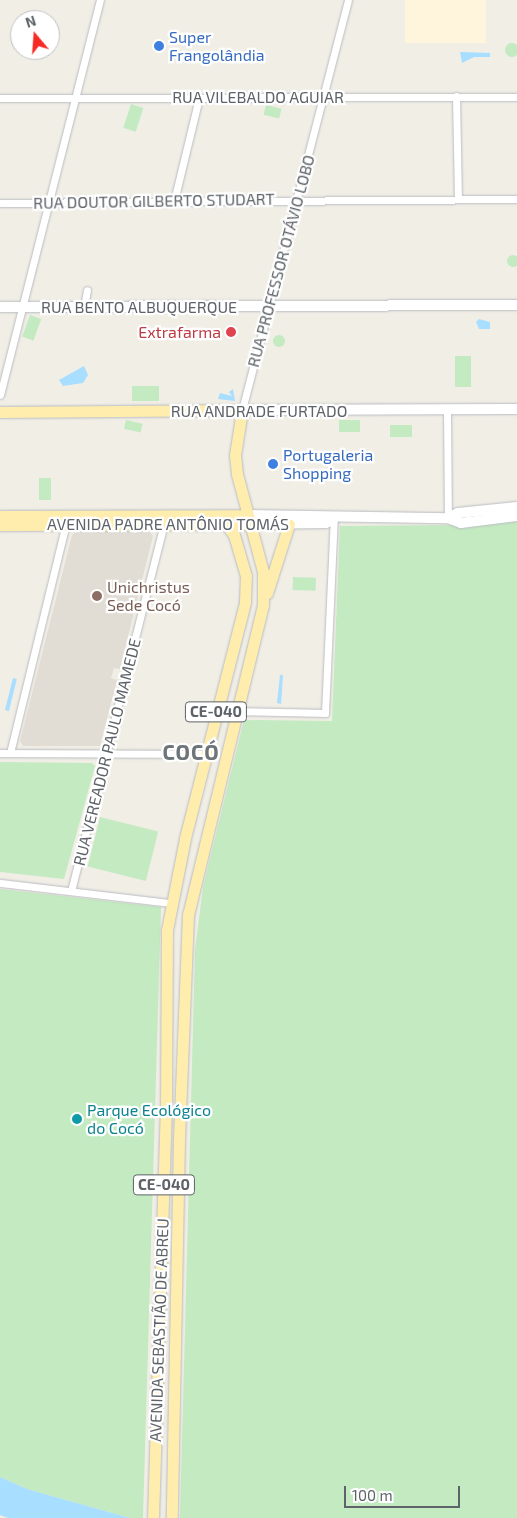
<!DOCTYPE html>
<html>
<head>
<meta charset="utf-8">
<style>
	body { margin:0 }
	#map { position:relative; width:517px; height:1518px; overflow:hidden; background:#f1eee6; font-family:"Exo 2",sans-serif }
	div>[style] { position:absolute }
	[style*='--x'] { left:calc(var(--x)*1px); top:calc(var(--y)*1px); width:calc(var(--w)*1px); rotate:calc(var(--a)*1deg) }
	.commercial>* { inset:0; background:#fff5dd; transform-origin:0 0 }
	.education>* { inset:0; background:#e1ddd5 }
	.green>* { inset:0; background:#c3eac1; transform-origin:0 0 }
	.round { border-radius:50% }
	.water>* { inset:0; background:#a8deff; transform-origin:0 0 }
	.roads { filter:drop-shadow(0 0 1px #b9bcc1) drop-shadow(0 0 1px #b9bcc1) }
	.street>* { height:7px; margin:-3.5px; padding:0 3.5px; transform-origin:3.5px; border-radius:3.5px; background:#fff }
	.secondary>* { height:10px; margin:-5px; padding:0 5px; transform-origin:5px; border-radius:5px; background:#fff }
	.primary>* { height:11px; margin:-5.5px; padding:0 5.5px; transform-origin:5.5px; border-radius:5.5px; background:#ffedad }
	.dots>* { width:14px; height:14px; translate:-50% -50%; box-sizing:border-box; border:2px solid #fff; border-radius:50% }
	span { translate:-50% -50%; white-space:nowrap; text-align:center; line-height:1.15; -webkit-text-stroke:4.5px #fff; paint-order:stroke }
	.shield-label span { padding:1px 4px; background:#fff; border:1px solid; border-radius:4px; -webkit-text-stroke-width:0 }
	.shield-label { font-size:15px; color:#5d6368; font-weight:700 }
	.shop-label { font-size:16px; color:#366cbe }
	.left { translate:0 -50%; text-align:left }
	.street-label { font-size:16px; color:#5d6368 }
	.health-label { font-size:16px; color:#be3a42 }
	.right { translate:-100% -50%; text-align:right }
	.education-label { font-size:16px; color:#785e54 }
	.culture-label { font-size:16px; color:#0d838f }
	.district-label { font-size:21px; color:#6e757a; font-weight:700; letter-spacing:1px }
	.north { position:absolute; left:10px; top:10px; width:50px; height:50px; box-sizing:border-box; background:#fff; border:1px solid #bec1c3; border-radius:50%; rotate:342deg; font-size:14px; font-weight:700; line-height:20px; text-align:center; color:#5d6368 }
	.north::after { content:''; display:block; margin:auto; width:18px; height:22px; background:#f72b26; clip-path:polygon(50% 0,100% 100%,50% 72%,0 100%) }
	.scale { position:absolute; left:344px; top:1486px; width:116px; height:22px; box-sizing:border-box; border:2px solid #5d6368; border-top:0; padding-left:6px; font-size:15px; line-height:18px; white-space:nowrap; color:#5d6368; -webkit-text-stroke:4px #fff; paint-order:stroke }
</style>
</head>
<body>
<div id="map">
	<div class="commercial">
		<div style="left:405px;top:0;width:81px;height:43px"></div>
	</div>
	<div class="education">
		<div style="clip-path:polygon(77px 531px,149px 531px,153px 536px,120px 669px,114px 668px,111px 678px,117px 680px,100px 746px,23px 746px,20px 741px,72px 535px)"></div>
	</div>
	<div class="green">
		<div class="round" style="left:505px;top:43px;width:14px;height:14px"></div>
		<div style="left:131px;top:104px;width:13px;height:25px;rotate:18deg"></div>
		<div style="left:266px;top:105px;width:16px;height:10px;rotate:14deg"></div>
		<div class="round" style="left:507px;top:255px;width:12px;height:12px"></div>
		<div style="left:30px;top:315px;width:12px;height:23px;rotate:20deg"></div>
		<div class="round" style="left:273px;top:335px;width:12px;height:12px"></div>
		<div style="left:455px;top:356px;width:16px;height:31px"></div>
		<div style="left:132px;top:386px;width:27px;height:15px"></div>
		<div style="left:126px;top:420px;width:17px;height:9px;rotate:13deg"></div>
		<div style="left:339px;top:420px;width:21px;height:12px"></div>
		<div style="left:390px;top:425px;width:22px;height:12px"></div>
		<div style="left:39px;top:478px;width:12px;height:22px"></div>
		<div style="clip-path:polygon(517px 519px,517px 1518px,180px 1518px,195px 950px,203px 887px,244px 720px,332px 721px,340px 526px,466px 525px)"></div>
		<div style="left:293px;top:577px;width:23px;height:13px;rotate:2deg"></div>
		<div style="clip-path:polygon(0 762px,92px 763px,95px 766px,64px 879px,0 872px)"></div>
		<div style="left:100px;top:817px;width:60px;height:51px;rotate:14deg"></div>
		<div style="clip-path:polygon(0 889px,161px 907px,143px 1518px,130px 1518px,27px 1489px,0 1477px)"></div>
	</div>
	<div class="water">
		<div style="clip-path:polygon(460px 52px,490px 53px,490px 57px,474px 57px,462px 63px)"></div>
		<div style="clip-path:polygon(479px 319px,490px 322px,490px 329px,479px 329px,476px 322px)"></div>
		<div style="clip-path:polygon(84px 366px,88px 375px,83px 383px,63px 386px,59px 380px)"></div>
		<div style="clip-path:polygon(233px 389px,235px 401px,218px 399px,220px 393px,232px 396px,229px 392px)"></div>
		<div style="clip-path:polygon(280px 675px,283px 675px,281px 704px,277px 703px)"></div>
		<div style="left:13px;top:678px;width:4px;height:33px;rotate:14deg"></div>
		<div style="clip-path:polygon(0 1477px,27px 1489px,130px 1518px,8px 1518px,0 1515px)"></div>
	</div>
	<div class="roads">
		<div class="street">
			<div style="--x:456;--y:96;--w:103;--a:88.9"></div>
			<div style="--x:0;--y:98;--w:517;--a:-0.11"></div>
			<div style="--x:174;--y:201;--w:106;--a:-76.4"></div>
			<div style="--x:0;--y:203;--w:517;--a:-0.44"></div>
			<div style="--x:84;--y:307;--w:17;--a:-80"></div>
			<div style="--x:0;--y:395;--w:407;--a:-75.8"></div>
			<div style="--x:242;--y:410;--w:423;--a:-75.5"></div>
			<div style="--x:447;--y:410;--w:108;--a:89.5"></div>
			<div style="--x:236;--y:711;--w:89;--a:1.3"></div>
			<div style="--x:325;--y:713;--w:195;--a:-87.4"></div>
			<div style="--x:0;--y:753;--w:205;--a:0.3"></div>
			<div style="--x:10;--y:753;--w:237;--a:-76.3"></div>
			<div style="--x:0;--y:883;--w:171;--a:6.7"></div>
			<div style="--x:71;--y:891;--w:379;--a:-75.8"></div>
		</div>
		<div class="secondary">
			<div style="--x:0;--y:307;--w:517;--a:-0.22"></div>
			<div style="--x:242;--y:410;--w:275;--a:-0.2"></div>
			<div style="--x:246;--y:515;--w:202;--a:0.9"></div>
			<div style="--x:448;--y:518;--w:14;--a:21"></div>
			<div style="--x:461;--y:523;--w:56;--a:-7.1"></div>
			<div style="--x:448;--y:518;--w:11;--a:-27"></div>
			<div style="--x:458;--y:513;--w:59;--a:-5.8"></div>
			<div style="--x:249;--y:524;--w:77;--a:-0.7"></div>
			<div style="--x:326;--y:523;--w:9;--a:-32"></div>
		</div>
		<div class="primary">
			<div style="--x:0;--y:412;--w:242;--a:-0.5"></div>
			<div style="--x:242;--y:410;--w:46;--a:98.8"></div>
			<div style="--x:235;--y:455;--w:19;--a:84"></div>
			<div style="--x:237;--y:474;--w:101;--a:75.1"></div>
			<div style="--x:263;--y:572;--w:33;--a:90"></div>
			<div style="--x:263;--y:605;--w:319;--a:103.6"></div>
			<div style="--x:188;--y:915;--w:224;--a:92.3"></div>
			<div style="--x:179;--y:1139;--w:379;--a:91.1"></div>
			<div style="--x:0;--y:516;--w:246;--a:-0.2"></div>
			<div style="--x:0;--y:525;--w:249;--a:-0.2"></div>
			<div style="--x:267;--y:593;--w:72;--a:-72.3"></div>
			<div style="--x:153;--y:1518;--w:407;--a:-88.2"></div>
			<div style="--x:166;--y:1111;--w:181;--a:-89.7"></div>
			<div style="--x:167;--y:930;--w:94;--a:-78.9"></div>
			<div style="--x:185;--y:838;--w:244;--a:-75.7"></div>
			<div style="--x:245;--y:602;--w:26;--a:-88"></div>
			<div style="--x:246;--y:576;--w:43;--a:-106.3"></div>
			<div style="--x:234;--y:535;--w:14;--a:-126"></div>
		</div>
	</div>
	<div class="dots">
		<div style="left:159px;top:46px;background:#3f7fe0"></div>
		<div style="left:231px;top:332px;background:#e0444e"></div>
		<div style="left:273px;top:464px;background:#3f7fe0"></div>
		<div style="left:97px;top:596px;background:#8d6e63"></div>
		<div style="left:77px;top:1119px;background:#0f9aa8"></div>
	</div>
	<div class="shield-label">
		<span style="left:216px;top:712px">CE-040</span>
		<span style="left:164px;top:1185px">CE-040</span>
	</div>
	<div class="shop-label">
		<span class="left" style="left:169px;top:46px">Super<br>Frangolândia</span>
		<span class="left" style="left:283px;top:464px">Portugaleria<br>Shopping</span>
	</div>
	<div class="street-label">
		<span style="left:258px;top:97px">RUA VILEBALDO AGUIAR</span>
		<span style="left:154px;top:201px;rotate:-1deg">RUA DOUTOR GILBERTO STUDART</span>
		<span style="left:281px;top:261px;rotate:-75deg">RUA PROFESSOR OTÁVIO LOBO</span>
		<span style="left:139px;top:307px">RUA BENTO ALBUQUERQUE</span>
		<span style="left:259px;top:411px">RUA ANDRADE FURTADO</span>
		<span style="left:168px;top:524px">AVENIDA PADRE ANTÔNIO TOMÁS</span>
		<span style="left:107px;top:752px;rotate:-76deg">RUA VEREADOR PAULO MAMEDE</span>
		<span style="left:159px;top:1330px;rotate:-88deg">AVENIDA SEBASTIÃO DE ABREU</span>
	</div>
	<div class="health-label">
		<span class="right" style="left:221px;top:332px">Extrafarma</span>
	</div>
	<div class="education-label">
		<span class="left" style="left:107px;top:596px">Unichristus<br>Sede Cocó</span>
	</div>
	<div class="culture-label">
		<span class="left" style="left:87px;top:1119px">Parque Ecológico<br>do Cocó</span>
	</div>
	<div class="district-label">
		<span style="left:191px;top:752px">COCÓ</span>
	</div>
	<div class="north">N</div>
	<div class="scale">100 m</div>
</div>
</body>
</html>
